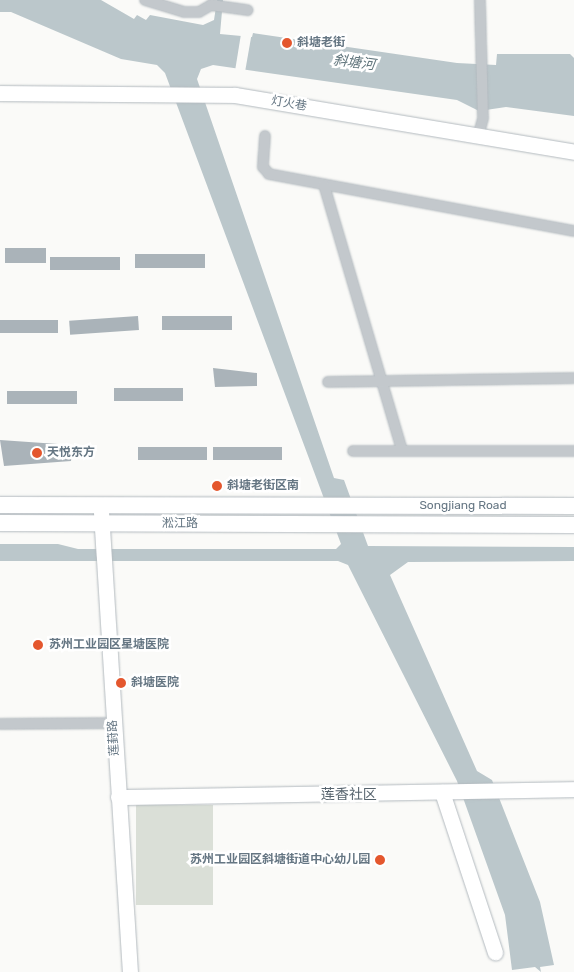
<!DOCTYPE html>
<html>
<head>
<meta charset="utf-8">
<style>
	body { margin:0 }
	#map { position:relative; width:574px; height:972px; overflow:hidden; background:#fafaf8; font-family:Rubik,"Noto Sans SC",sans-serif }
	div>[style] { position:absolute }
	[style*='--x'] { left:calc(var(--x)*1px); top:calc(var(--y)*1px); width:calc(var(--w)*1px); rotate:calc(var(--a)*1deg) }
	.green>* { inset:0; background:#dadfd7; transform-origin:0 0 }
	.water>* { inset:0; background:#bbc7cb }
	.pier>* { inset:0; background:#fafaf8 }
	.building>* { inset:0; background:#aab3b9; transform-origin:0 0 }
	.roads { filter:drop-shadow(0 0 1px #b3babf) drop-shadow(0 0 1px #b3babf) }
	.street>* { height:10px; margin:-5px; padding:0 5px; transform-origin:5px; border-radius:5px; background:#c3c8cc }
	.secondary>* { height:15px; margin:-7.5px; padding:0 7.5px; transform-origin:7.5px; border-radius:7.5px; background:#fff }
	.primary>* { height:16px; margin:-8px; padding:0 8px; transform-origin:8px; border-radius:8px; background:#fff }
	.dots>* { width:14px; height:14px; translate:-50% -50%; box-sizing:border-box; border:2px solid #fff; border-radius:50% }
	span { translate:-50% -50%; white-space:nowrap; text-align:center; line-height:1.15; -webkit-text-stroke:5px #fff; paint-order:stroke }
	.poi-label { font-size:12px; color:#657683; font-weight:700 }
	.left { translate:0 -50%; text-align:left }
	.right { translate:-100% -50%; text-align:right }
	.street-label { font-size:12px; color:#657683 }
	.water-label { font-size:14px; color:#60757c; font-style:italic }
	.neighbourhood-label { font-size:14px; color:#57646e }
</style>
</head>
<body>
<div id="map">
	<div class="green">
		<div style="left:213px;top:805px;width:100px;height:77px;rotate:90deg"></div>
	</div>
	<div class="water">
		<div style="clip-path:polygon(0 0,101px 0,134px 19px,137px 15px,146px 20px,150px 15px,203px 25px,214px 20px,217px 0,223px 0,220px 34px,252px 37px,253px 33px,457px 63px,496px 65px,497px 54px,570px 54px,574px 58px,574px 116px,506px 107px,479px 111px,457px 100px,213px 65px,201px 69px,197px 79px,334px 478px,344px 480px,368px 546px,574px 547px,574px 561px,408px 562px,390px 575px,477px 771px,492px 780px,540px 902px,554px 965px,540px 967px,541px 972px,535px 967px,512px 970px,505px 915px,457px 781px,348px 565px,338px 561px,0 561px,0 544px,58px 544px,78px 549px,336px 549px,341px 544px,165px 73px,157px 65px,121px 59px,11px 12px,0 12px)"></div>
	</div>
	<div class="pier">
		<div style="clip-path:polygon(252px 32px,245px 72px,235px 71px,241px 34px)"></div>
	</div>
	<div class="building">
		<div style="left:5px;top:248px;width:41px;height:15px"></div>
		<div style="left:205px;top:254px;width:14px;height:70px;rotate:90deg"></div>
		<div style="left:50px;top:257px;width:70px;height:13px"></div>
		<div style="left:138px;top:316px;width:14px;height:69px;rotate:86deg"></div>
		<div style="left:232px;top:316px;width:14px;height:70px;rotate:90deg"></div>
		<div style="left:0;top:320px;width:58px;height:13px"></div>
		<div style="clip-path:polygon(213px 368px,257px 373px,257px 386px,215px 387px)"></div>
		<div style="left:114px;top:388px;width:69px;height:13px"></div>
		<div style="left:7px;top:391px;width:70px;height:13px"></div>
		<div style="clip-path:polygon(0 440px,72px 445px,71px 461px,4px 466px)"></div>
		<div style="left:138px;top:447px;width:69px;height:13px"></div>
		<div style="left:213px;top:447px;width:69px;height:13px"></div>
	</div>
	<div class="roads">
		<div class="street">
			<div style="--x:145;--y:0;--w:41;--a:17.1"></div>
			<div style="--x:184;--y:12;--w:15;--a:0"></div>
			<div style="--x:199;--y:12;--w:14;--a:-30"></div>
			<div style="--x:211;--y:5;--w:37;--a:8"></div>
			<div style="--x:265;--y:136;--w:31;--a:94"></div>
			<div style="--x:263;--y:167;--w:9;--a:49"></div>
			<div style="--x:269;--y:174;--w:310;--a:10.6"></div>
			<div style="--x:478;--y:137;--w:20;--a:-75"></div>
			<div style="--x:483;--y:118;--w:118;--a:-91.5"></div>
			<div style="--x:324;--y:185;--w:276;--a:73.6"></div>
			<div style="--x:328;--y:382;--w:246;--a:-0.9"></div>
			<div style="--x:353;--y:451;--w:221;--a:0"></div>
			<div style="--x:0;--y:724;--w:113;--a:-0.5"></div>
		</div>
		<div class="secondary">
			<div style="--x:0;--y:93;--w:235;--a:0.5"></div>
			<div style="--x:235;--y:95;--w:344;--a:9.5"></div>
			<div style="--x:101;--y:512;--w:461;--a:86.4"></div>
			<div style="--x:442;--y:792;--w:169;--a:71.7"></div>
			<div style="--x:118;--y:797;--w:456;--a:-1"></div>
		</div>
		<div class="primary">
			<div style="--x:0;--y:505;--w:574;--a:0.1"></div>
			<div style="--x:0;--y:523;--w:574;--a:0.2"></div>
		</div>
	</div>
	<div class="dots">
		<div style="left:287px;top:43px;background:#e4572e"></div>
		<div style="left:37px;top:453px;background:#e4572e"></div>
		<div style="left:217px;top:486px;background:#e4572e"></div>
		<div style="left:38px;top:645px;background:#e4572e"></div>
		<div style="left:121px;top:683px;background:#e4572e"></div>
		<div style="left:380px;top:860px;background:#e4572e"></div>
	</div>
	<div class="poi-label">
		<span class="left" style="left:297px;top:43px">斜塘老街</span>
		<span class="left" style="left:47px;top:453px">天悦东方</span>
		<span class="left" style="left:227px;top:486px">斜塘老街区南</span>
		<span class="left" style="left:49px;top:645px">苏州工业园区星塘医院</span>
		<span class="left" style="left:131px;top:683px">斜塘医院</span>
		<span class="right" style="left:370px;top:860px">苏州工业园区斜塘街道中心幼儿园</span>
	</div>
	<div class="street-label">
		<span style="left:289px;top:104px;rotate:10deg">灯火巷</span>
		<span style="left:463px;top:506px">Songjiang Road</span>
		<span style="left:180px;top:524px">淞江路</span>
		<span style="left:114px;top:738px;rotate:-94deg">莲葑路</span>
	</div>
	<div class="water-label">
		<span style="left:354px;top:63px;rotate:7deg">斜塘河</span>
	</div>
	<div class="neighbourhood-label">
		<span style="left:349px;top:795px">莲香社区</span>
	</div>
</div>
</body>
</html>
